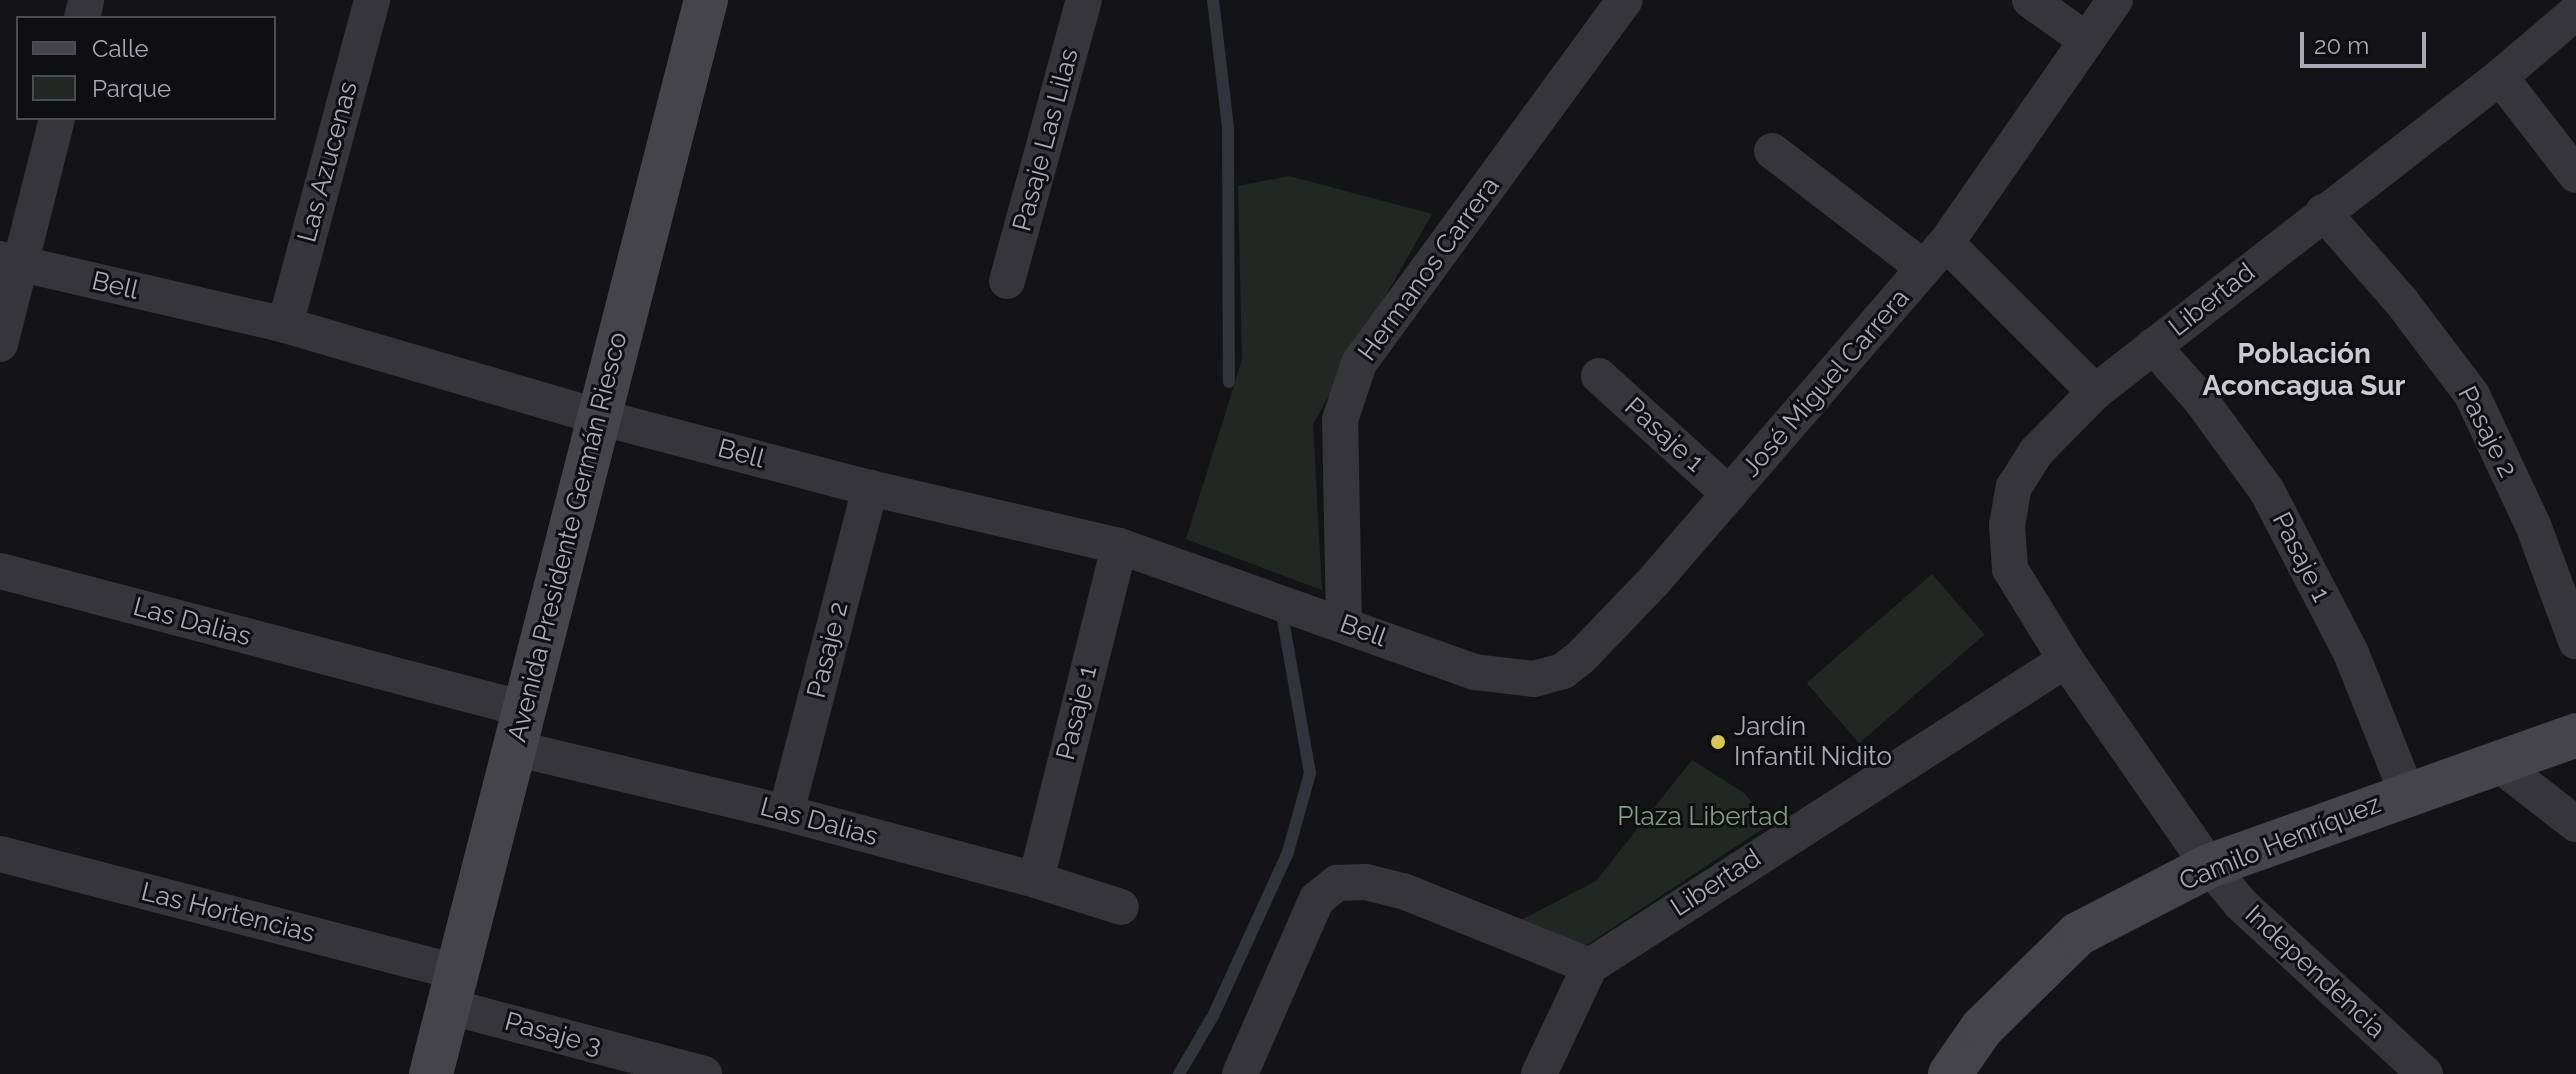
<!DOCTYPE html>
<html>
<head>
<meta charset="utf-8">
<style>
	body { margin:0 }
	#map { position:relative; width:2576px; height:1074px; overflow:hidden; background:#141416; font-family:Raleway,sans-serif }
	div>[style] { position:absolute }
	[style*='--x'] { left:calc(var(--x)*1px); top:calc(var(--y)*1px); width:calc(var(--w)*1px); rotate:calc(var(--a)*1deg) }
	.green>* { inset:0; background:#212823; transform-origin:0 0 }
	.stream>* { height:12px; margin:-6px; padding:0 6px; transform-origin:6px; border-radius:6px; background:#2f343d }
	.street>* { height:36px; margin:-18px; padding:0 18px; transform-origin:18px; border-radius:18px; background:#36363a }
	.secondary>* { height:44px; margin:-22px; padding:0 22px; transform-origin:22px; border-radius:22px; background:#44444a }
	.dots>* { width:22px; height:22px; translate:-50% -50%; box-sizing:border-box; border:4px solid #0f0f11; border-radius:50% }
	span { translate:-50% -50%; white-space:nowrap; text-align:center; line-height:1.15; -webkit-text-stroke:6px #0f0f11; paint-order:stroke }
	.street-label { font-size:26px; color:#a8a9b4 }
	.poi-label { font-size:26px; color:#a8a9b4 }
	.left { translate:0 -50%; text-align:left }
	.park-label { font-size:26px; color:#819d88 }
	.neighbourhood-label { font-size:28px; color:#c8c9d1; font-weight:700 }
	.legend { position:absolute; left:16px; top:16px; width:260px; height:104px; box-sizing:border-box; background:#0f0f11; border:2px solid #4c4d52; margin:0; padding:10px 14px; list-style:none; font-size:24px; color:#a8a9b4 }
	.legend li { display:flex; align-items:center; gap:16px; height:40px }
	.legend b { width:40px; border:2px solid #4c4d52 }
	.scale { position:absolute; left:2300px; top:32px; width:126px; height:36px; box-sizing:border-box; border:4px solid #a8a9b4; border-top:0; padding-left:10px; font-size:24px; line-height:28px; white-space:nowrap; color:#a8a9b4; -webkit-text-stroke:6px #0f0f11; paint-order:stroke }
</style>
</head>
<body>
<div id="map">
	<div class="green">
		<div style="clip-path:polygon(1289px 176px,1432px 214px,1313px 424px,1322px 590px,1186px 539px,1242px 360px,1238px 186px)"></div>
		<div style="left:1932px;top:574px;width:80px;height:166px;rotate:49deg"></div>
		<div style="clip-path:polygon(1692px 760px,1744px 793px,1770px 824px,1585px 946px,1521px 920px,1596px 881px)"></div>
	</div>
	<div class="stream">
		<div style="--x:1213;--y:0;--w:128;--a:83.3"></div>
		<div style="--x:1228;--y:127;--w:255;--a:89.8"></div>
		<div style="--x:1179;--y:1074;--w:69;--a:-59.7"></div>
		<div style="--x:1214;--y:1014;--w:178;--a:-65.4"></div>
		<div style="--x:1288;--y:852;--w:82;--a:-74.4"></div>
		<div style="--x:1310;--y:773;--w:155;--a:-100"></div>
	</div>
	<div class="street">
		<div style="--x:2030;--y:0;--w:69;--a:35.5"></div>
		<div style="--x:82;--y:18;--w:18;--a:-77"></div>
		<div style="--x:2500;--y:77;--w:124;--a:52.2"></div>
		<div style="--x:1772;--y:151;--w:192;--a:37.6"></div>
		<div style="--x:2323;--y:212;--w:118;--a:48.8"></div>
		<div style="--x:2401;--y:301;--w:118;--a:52.9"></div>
		<div style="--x:2472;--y:395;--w:144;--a:64.9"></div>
		<div style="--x:2533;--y:525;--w:124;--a:69.7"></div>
		<div style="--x:1946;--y:243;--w:211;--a:45"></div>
		<div style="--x:0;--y:259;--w:293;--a:13"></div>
		<div style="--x:285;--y:325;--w:327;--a:16.3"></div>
		<div style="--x:599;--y:417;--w:280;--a:14.7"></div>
		<div style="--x:870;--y:488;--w:256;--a:13.1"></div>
		<div style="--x:1119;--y:546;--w:378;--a:19.5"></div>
		<div style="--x:1475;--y:672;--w:59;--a:6.8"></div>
		<div style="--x:1534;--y:679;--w:30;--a:-15"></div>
		<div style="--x:1563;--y:671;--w:24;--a:-38"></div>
		<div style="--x:1582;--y:656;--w:103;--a:-46.2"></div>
		<div style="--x:1653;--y:582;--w:448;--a:-49.2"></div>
		<div style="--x:1946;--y:243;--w:296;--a:-55.2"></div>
		<div style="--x:1007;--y:281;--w:291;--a:-74.7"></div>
		<div style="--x:285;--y:325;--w:336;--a:-75"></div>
		<div style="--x:0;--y:344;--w:233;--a:-75.8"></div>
		<div style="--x:2153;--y:346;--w:71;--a:48.4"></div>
		<div style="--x:2200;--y:399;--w:114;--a:53.9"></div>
		<div style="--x:2267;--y:491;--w:182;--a:62.6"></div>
		<div style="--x:2351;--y:653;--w:151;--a:68.2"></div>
		<div style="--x:1599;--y:376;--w:176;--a:42.2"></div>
		<div style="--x:0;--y:571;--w:542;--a:14.75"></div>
		<div style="--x:1344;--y:624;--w:204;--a:-91.1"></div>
		<div style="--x:1340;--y:420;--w:60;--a:-71.6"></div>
		<div style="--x:1359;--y:363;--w:450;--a:-53.8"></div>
		<div style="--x:514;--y:748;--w:280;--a:13.4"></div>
		<div style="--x:786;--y:813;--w:259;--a:15"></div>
		<div style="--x:1036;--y:880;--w:89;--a:17.6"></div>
		<div style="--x:2496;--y:762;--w:101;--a:37.8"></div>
		<div style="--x:786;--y:813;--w:336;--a:-75.5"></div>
		<div style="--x:0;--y:854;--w:471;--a:14.5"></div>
		<div style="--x:1036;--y:880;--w:344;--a:-76"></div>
		<div style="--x:447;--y:1006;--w:266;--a:14.8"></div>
		<div style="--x:1240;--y:1074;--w:191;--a:-66.3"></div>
		<div style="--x:1317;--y:899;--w:26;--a:-39"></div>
		<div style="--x:1337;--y:883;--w:29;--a:-2"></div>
		<div style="--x:1366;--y:882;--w:38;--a:14"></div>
		<div style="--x:1403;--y:891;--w:201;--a:21.9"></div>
		<div style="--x:1539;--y:1074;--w:119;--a:-64.7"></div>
		<div style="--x:1590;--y:966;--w:566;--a:-32.74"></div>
		<div style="--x:2425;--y:1074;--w:251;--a:-137.3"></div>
		<div style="--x:2241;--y:904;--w:50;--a:-130.1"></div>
		<div style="--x:2209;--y:866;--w:251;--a:-124.8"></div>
		<div style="--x:2066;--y:660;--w:107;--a:-121.6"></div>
		<div style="--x:2010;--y:569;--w:44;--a:-93.9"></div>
		<div style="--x:2007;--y:525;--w:39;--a:-80"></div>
		<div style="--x:2014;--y:487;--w:41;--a:-57.8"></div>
		<div style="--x:2036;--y:452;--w:84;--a:-45.5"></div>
		<div style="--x:2095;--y:392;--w:513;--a:-37.87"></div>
		<div style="--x:2500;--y:77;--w:100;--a:-40.5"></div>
	</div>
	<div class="secondary">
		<div style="--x:431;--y:1074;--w:1109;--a:-75.64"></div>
		<div style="--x:1950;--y:1074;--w:56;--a:-55.2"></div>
		<div style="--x:1982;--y:1028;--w:134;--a:-44.4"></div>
		<div style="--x:2078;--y:934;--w:148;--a:-27.4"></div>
		<div style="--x:2209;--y:866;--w:390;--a:-19.6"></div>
	</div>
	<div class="dots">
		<div style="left:1718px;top:742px;background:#dac748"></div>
	</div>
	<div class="street-label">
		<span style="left:1046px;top:140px;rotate:-75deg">Pasaje Las Lilas</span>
		<span style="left:328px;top:162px;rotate:-75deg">Las Azucenas</span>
		<span style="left:1429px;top:269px;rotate:-54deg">Hermanos Carrera</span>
		<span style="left:115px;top:286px;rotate:13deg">Bell</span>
		<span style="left:2212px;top:300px;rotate:-38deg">Libertad</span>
		<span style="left:1826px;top:383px;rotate:-49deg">José Miguel Carrera</span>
		<span style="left:2487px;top:432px;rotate:63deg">Pasaje 2</span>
		<span style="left:1664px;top:435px;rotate:42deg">Pasaje 1</span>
		<span style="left:741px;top:454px;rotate:15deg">Bell</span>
		<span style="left:568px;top:537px;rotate:-76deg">Avenida Presidente Germán Riesco</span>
		<span style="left:2301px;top:557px;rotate:63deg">Pasaje 1</span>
		<span style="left:192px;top:622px;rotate:15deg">Las Dalias</span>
		<span style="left:1363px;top:631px;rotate:20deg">Bell</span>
		<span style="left:828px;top:650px;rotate:-76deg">Pasaje 2</span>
		<span style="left:1077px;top:713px;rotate:-76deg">Pasaje 1</span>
		<span style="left:819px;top:822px;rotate:15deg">Las Dalias</span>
		<span style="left:2280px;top:843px;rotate:-22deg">Camilo Henríquez</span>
		<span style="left:1716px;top:883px;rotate:-33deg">Libertad</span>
		<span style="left:228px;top:913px;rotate:14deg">Las Hortencias</span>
		<span style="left:2315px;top:972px;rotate:43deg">Independencia</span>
		<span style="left:553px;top:1034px;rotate:15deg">Pasaje 3</span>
	</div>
	<div class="poi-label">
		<span class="left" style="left:1734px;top:742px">Jardín<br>Infantil Nidito</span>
	</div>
	<div class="park-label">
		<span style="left:1703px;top:817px">Plaza Libertad</span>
	</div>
	<div class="neighbourhood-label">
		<span style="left:2304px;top:370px">Población<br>Aconcagua Sur</span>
	</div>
	<ul class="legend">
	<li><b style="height:10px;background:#44444a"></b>Calle</li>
	<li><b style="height:22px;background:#212823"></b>Parque</li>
	</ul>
	<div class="scale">20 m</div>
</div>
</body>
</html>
